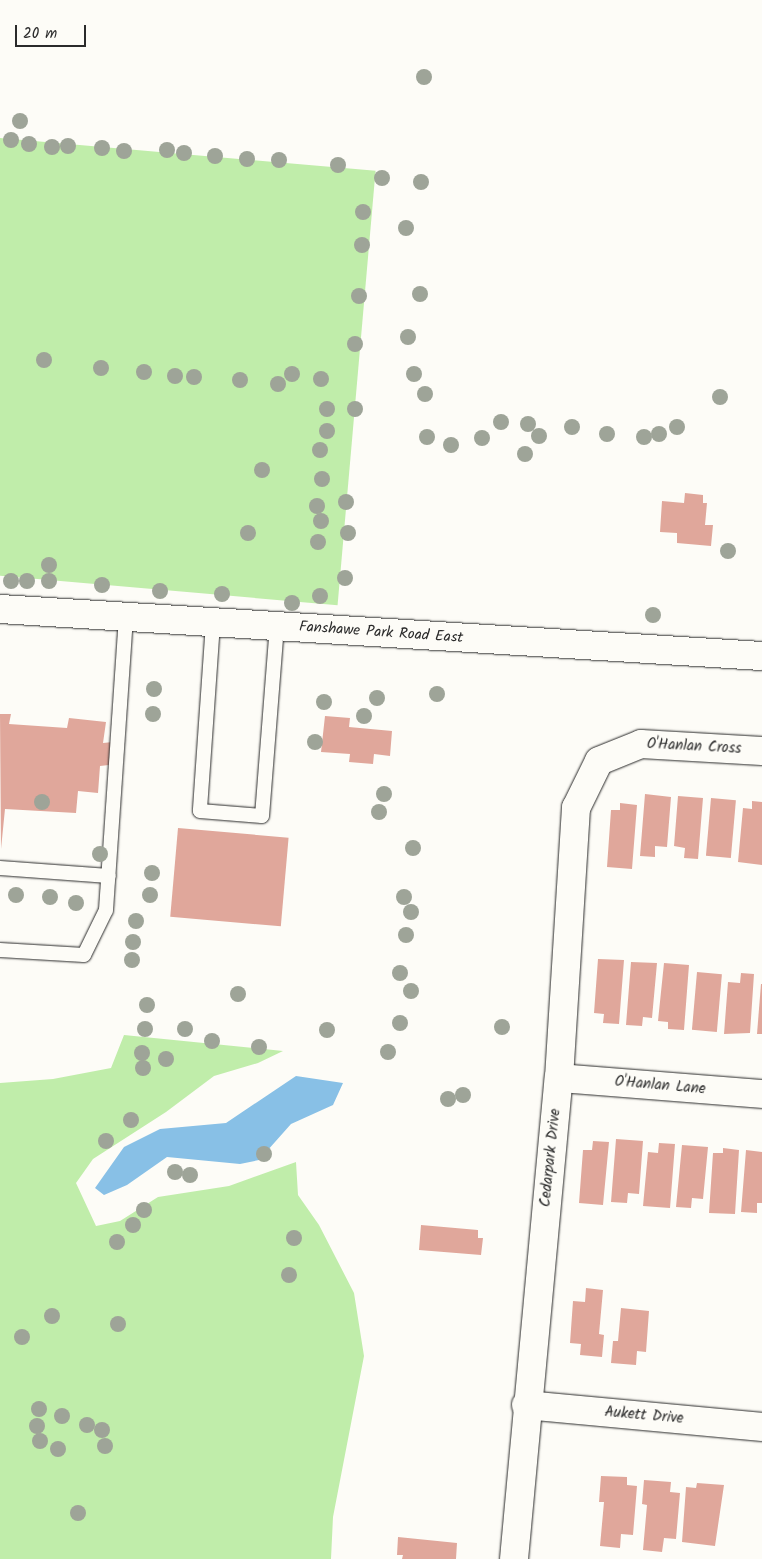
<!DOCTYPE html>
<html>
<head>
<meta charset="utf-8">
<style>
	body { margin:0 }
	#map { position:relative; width:762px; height:1559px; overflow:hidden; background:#fdfcf7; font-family:Kalam,sans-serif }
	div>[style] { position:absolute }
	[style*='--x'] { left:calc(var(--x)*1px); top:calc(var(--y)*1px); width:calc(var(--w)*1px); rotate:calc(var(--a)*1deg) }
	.green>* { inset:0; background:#c0edaa; transform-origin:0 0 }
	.water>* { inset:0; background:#88c0e6 }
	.building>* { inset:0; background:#e0a79b; transform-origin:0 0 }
	.roads { filter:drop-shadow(0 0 1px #2b2b2b) drop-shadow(0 0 1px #2b2b2b) }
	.lane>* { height:14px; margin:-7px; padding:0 7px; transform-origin:7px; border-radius:7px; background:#fdfcf7 }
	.street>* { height:28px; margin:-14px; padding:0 14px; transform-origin:14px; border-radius:14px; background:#fdfcf7 }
	.secondary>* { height:28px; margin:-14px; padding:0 14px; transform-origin:14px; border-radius:14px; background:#fdfcf7 }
	.trees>* { width:16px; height:16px; margin:-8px; border-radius:50%; background:#9ea498 }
	span { translate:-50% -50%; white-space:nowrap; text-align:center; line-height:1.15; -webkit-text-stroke:4.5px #fdfcf7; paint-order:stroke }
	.street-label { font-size:15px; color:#2b2b2b }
	.scale { position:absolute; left:15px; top:25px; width:71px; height:22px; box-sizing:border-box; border:2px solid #2b2b2b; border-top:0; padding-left:6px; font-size:15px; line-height:18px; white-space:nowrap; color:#2b2b2b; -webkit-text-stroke:4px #fdfcf7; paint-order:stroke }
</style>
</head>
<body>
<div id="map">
	<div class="green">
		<div style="left:0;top:138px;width:377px;height:436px;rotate:5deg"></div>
		<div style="clip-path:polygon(124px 1035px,283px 1051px,258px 1063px,214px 1076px,166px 1112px,93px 1159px,76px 1183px,96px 1226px,120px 1221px,158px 1197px,229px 1186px,296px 1162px,298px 1195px,319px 1225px,354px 1293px,364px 1356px,333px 1517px,331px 1559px,0 1559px,0 1083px,53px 1079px,111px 1068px)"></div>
	</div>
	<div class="water">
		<div style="clip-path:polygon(296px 1076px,343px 1083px,333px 1105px,291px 1124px,259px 1160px,240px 1164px,167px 1157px,127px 1185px,104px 1195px,95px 1188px,124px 1147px,160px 1129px,226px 1123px)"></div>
	</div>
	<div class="building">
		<div style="clip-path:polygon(685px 493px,703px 495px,703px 503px,707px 503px,705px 525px,713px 525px,711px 546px,677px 543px,677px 533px,660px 532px,662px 501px,684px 503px)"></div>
		<div style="clip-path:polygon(0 714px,11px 714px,9px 724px,67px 728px,69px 718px,106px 722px,103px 743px,113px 742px,109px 765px,100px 766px,98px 793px,78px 791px,76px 813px,5px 809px,1px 849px)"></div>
		<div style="clip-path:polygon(325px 716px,350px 718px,349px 727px,392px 731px,390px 756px,374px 754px,373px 764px,349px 762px,350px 754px,321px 752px)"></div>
		<div style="clip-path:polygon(645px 794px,671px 797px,667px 847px,655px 846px,655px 857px,640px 856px)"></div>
		<div style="clip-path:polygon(678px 796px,703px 798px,698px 859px,684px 858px,685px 848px,674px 846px)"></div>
		<div style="left:711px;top:798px;width:25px;height:58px;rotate:5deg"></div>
		<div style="clip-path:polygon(752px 801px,762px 802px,762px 865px,738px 862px,743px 808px,752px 809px)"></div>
		<div style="clip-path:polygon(620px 803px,637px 805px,632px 869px,607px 867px,611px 810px,620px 810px)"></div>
		<div style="left:178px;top:828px;width:111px;height:89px;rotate:5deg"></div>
		<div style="clip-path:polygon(598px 959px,624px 960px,619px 1024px,603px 1023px,604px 1014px,594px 1013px)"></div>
		<div style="clip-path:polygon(631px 962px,657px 963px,652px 1018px,643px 1017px,642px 1026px,626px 1025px)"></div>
		<div style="clip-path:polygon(664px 963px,689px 965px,684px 1030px,668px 1029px,668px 1022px,658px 1021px)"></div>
		<div style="left:697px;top:972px;width:25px;height:58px;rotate:5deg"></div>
		<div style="clip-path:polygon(741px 973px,754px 974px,750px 1033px,724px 1034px,728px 982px,740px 983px)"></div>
		<div style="clip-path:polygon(761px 984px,762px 984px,762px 1034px,757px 1034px)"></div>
		<div style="clip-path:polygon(616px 1139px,643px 1141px,639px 1194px,628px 1193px,627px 1203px,611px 1202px)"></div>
		<div style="clip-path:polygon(593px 1141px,609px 1142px,603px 1205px,579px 1203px,583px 1150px,592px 1150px)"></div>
		<div style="clip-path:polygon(659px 1143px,675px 1144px,670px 1208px,643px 1206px,648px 1152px,658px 1153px)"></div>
		<div style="clip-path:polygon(682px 1145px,708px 1147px,703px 1199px,692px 1198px,691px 1208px,676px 1207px)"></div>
		<div style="clip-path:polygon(723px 1148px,739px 1150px,735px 1214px,709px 1213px,713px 1153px,723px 1153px)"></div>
		<div style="clip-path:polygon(746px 1150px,762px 1152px,762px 1203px,757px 1203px,757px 1213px,741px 1212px)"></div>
		<div style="clip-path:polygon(421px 1225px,478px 1230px,478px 1238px,483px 1238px,481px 1255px,419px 1250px)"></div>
		<div style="clip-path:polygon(586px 1288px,603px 1290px,599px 1334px,604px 1335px,602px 1357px,580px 1355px,581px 1344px,570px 1343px,573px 1301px,585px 1302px)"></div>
		<div style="clip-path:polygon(621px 1308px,649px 1311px,646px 1352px,637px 1351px,636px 1365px,611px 1363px,613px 1341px,618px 1341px)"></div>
		<div style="clip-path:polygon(601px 1476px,627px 1477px,627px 1485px,637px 1486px,633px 1535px,621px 1534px,620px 1548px,600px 1546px,604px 1502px,599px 1502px)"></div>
		<div style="clip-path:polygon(644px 1480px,671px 1482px,670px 1492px,680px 1493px,676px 1539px,664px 1538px,662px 1552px,643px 1550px,647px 1505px,642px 1504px)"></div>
		<div style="clip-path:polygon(697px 1483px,724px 1485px,715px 1546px,682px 1542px,686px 1487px,696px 1488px)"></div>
		<div style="clip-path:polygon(398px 1537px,457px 1543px,456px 1559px,402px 1559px,403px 1555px,397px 1555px)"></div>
	</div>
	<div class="roads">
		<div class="lane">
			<div style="--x:213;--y:623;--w:188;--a:94"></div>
			<div style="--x:200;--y:811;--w:62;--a:4.6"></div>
			<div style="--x:262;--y:816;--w:191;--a:-85.5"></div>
			<div style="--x:0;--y:868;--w:109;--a:4.2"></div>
			<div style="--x:0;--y:950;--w:84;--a:3.4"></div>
			<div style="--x:84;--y:955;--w:50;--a:-63.9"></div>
			<div style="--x:106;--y:910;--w:294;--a:-86.1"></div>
		</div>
		<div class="street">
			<div style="--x:559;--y:1078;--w:204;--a:4.5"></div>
			<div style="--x:526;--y:1405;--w:237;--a:5.3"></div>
			<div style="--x:514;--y:1559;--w:483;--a:-84.7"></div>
			<div style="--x:559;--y:1078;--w:271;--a:-86.4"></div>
			<div style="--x:576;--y:808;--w:52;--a:-63.9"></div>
			<div style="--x:599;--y:761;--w:45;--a:-22"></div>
			<div style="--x:641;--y:744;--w:121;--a:3.3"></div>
		</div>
		<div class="secondary">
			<div style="--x:0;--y:609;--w:763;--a:3.53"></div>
		</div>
	</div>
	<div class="trees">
		<div style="left:424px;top:77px"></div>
		<div style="left:20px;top:121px"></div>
		<div style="left:11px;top:140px"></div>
		<div style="left:29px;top:144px"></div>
		<div style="left:68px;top:146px"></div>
		<div style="left:52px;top:147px"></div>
		<div style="left:102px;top:148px"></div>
		<div style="left:167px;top:150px"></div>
		<div style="left:124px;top:151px"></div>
		<div style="left:184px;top:153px"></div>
		<div style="left:215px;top:156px"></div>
		<div style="left:247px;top:159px"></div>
		<div style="left:279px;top:160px"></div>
		<div style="left:338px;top:165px"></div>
		<div style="left:382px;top:178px"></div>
		<div style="left:421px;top:182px"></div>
		<div style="left:363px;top:212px"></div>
		<div style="left:406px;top:228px"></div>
		<div style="left:362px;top:245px"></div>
		<div style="left:420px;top:294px"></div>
		<div style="left:359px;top:296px"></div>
		<div style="left:408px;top:337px"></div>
		<div style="left:355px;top:344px"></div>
		<div style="left:44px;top:360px"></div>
		<div style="left:101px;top:368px"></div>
		<div style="left:144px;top:372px"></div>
		<div style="left:292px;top:374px"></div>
		<div style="left:414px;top:374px"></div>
		<div style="left:175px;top:376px"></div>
		<div style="left:194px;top:377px"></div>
		<div style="left:321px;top:379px"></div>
		<div style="left:240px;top:380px"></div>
		<div style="left:278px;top:384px"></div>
		<div style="left:425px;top:394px"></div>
		<div style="left:720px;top:397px"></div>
		<div style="left:327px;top:409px"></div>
		<div style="left:355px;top:409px"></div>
		<div style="left:501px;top:422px"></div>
		<div style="left:528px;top:424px"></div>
		<div style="left:572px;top:427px"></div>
		<div style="left:677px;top:427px"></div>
		<div style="left:327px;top:431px"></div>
		<div style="left:607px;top:434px"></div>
		<div style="left:659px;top:434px"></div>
		<div style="left:539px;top:436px"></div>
		<div style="left:427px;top:437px"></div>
		<div style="left:644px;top:437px"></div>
		<div style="left:482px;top:438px"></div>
		<div style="left:451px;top:445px"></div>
		<div style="left:320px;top:450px"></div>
		<div style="left:525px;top:454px"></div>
		<div style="left:262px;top:470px"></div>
		<div style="left:322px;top:479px"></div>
		<div style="left:346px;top:502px"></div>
		<div style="left:317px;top:506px"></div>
		<div style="left:321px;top:521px"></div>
		<div style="left:248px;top:533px"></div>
		<div style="left:348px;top:533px"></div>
		<div style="left:318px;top:542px"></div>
		<div style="left:728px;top:551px"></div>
		<div style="left:49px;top:565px"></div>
		<div style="left:345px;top:578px"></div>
		<div style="left:11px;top:581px"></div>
		<div style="left:27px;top:581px"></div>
		<div style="left:49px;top:581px"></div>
		<div style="left:102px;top:585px"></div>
		<div style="left:160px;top:591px"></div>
		<div style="left:222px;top:594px"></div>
		<div style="left:320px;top:596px"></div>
		<div style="left:292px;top:603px"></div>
		<div style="left:653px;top:615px"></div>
		<div style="left:154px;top:689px"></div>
		<div style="left:437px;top:694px"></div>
		<div style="left:377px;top:698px"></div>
		<div style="left:324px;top:702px"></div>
		<div style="left:153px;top:714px"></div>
		<div style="left:364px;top:716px"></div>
		<div style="left:315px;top:742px"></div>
		<div style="left:384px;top:794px"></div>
		<div style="left:42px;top:802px"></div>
		<div style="left:379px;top:812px"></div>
		<div style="left:413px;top:848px"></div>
		<div style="left:100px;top:854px"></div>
		<div style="left:152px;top:873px"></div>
		<div style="left:16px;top:895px"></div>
		<div style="left:150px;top:895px"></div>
		<div style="left:50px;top:897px"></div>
		<div style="left:404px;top:897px"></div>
		<div style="left:76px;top:903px"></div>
		<div style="left:411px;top:912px"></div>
		<div style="left:136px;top:921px"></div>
		<div style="left:406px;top:935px"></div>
		<div style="left:133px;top:942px"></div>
		<div style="left:132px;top:960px"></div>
		<div style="left:400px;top:973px"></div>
		<div style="left:411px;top:991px"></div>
		<div style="left:238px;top:994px"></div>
		<div style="left:147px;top:1005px"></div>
		<div style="left:400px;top:1023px"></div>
		<div style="left:502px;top:1027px"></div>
		<div style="left:145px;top:1029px"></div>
		<div style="left:185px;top:1029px"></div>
		<div style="left:327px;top:1030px"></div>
		<div style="left:212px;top:1041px"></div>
		<div style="left:259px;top:1047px"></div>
		<div style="left:388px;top:1052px"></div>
		<div style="left:142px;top:1053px"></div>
		<div style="left:166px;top:1059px"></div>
		<div style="left:143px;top:1068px"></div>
		<div style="left:463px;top:1095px"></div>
		<div style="left:448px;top:1099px"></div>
		<div style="left:131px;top:1120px"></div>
		<div style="left:106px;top:1141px"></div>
		<div style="left:264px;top:1154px"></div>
		<div style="left:175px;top:1172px"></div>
		<div style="left:190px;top:1175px"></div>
		<div style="left:144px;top:1210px"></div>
		<div style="left:133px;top:1225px"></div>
		<div style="left:294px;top:1238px"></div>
		<div style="left:117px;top:1242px"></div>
		<div style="left:289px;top:1275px"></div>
		<div style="left:52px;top:1316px"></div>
		<div style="left:118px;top:1324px"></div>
		<div style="left:22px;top:1337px"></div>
		<div style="left:39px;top:1409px"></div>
		<div style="left:62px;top:1416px"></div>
		<div style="left:87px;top:1425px"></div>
		<div style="left:37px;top:1426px"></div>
		<div style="left:102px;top:1430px"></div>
		<div style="left:40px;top:1441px"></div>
		<div style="left:105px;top:1446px"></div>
		<div style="left:58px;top:1449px"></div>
		<div style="left:78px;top:1513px"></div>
	</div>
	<div class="street-label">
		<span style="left:381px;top:633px;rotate:4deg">Fanshawe Park Road East</span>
		<span style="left:694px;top:747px;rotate:3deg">O'Hanlan Cross</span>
		<span style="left:660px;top:1086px;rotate:5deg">O'Hanlan Lane</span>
		<span style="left:551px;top:1158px;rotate:-84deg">Cedarpark Drive</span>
		<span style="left:644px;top:1416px;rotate:5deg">Aukett Drive</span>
	</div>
	<div class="scale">20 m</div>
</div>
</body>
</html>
